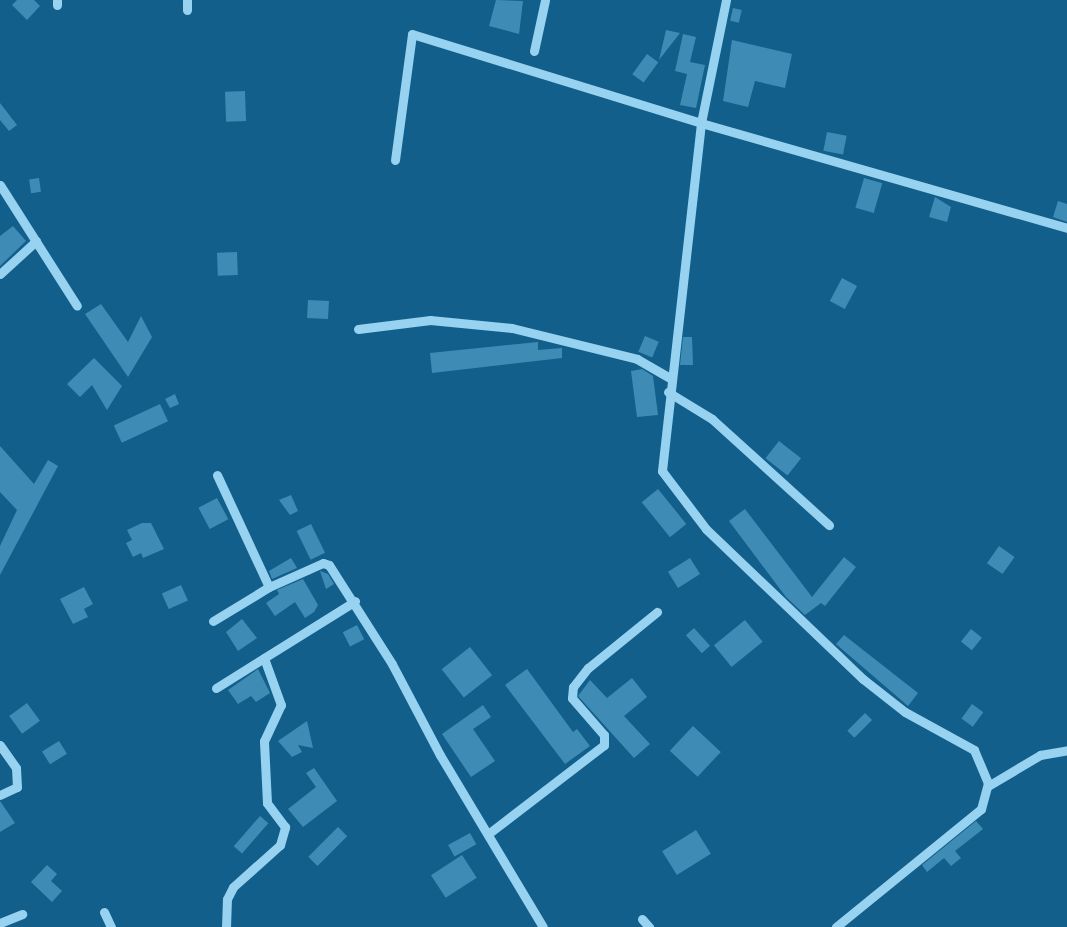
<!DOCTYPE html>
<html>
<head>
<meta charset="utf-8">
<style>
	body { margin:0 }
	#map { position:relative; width:1067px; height:927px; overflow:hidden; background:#115f8a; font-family:"Source Sans 3",sans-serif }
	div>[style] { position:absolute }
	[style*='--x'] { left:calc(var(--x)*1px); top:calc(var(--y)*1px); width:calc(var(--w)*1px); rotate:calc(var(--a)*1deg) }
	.building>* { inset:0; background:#3e8cb6; transform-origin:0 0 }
	.minor>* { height:9px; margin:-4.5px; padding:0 4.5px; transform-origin:4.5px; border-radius:4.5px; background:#97d2f1 }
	span { translate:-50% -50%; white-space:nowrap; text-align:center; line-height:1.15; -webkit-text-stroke:4px #115f8a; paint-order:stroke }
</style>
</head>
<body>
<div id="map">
	<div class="building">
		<div style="clip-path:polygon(17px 0,34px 0,40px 6px,27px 20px,12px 5px)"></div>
		<div style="clip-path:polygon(496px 0,523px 1px,519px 34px,489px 26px)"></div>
		<div style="left:733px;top:8px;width:9px;height:13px;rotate:13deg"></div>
		<div style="clip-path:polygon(666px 30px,680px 33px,659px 60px)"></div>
		<div style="clip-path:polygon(683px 34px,696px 37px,690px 62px,705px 65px,696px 108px,680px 105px,687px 74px,675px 71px)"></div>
		<div style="clip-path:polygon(732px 40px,792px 54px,785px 88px,755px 81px,748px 107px,723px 101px)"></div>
		<div style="left:647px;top:54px;width:14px;height:25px;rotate:36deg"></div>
		<div style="left:245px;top:91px;width:30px;height:20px;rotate:88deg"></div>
		<div style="clip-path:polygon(0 103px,17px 125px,9px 131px,0 120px)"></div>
		<div style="left:827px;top:132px;width:20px;height:19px;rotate:11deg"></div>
		<div style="left:39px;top:178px;width:14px;height:10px;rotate:82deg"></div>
		<div style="left:864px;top:178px;width:19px;height:31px;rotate:16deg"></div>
		<div style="clip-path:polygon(935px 197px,951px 207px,947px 222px,929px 217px)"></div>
		<div style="clip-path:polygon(1058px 201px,1067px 204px,1067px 222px,1053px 217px)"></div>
		<div style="clip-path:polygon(13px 226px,26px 241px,0 266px,0 236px)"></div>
		<div style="left:237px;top:252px;width:23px;height:20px;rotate:88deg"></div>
		<div style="left:842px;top:278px;width:17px;height:26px;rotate:28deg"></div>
		<div style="left:308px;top:300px;width:21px;height:18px;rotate:3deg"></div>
		<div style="clip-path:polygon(101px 304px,128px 342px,141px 316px,152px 337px,128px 377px,85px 314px)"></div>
		<div style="left:645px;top:336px;width:15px;height:17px;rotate:23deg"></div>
		<div style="clip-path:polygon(683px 337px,692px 337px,693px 365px,680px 365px)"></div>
		<div style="clip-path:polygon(538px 342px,538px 350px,562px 348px,562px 358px,432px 373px,430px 353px)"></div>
		<div style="clip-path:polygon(94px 358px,122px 386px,107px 410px,92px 385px,80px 397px,67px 384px)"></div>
		<div style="clip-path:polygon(642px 369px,653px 376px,658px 415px,637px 417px,631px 371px)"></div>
		<div style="clip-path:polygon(175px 394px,179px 404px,170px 408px,165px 399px)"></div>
		<div style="left:160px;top:404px;width:19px;height:51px;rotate:65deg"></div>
		<div style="left:779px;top:441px;width:28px;height:22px;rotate:38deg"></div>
		<div style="clip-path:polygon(0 446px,34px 484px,48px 460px,58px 466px,0 575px,0 546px,17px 510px,0 492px)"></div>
		<div style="left:658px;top:489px;width:45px;height:21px;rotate:51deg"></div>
		<div style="clip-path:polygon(291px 495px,298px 511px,290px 515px,279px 500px)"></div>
		<div style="left:217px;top:498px;width:24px;height:21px;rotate:62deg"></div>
		<div style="clip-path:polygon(745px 509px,812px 597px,844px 557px,856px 567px,825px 606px,821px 603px,805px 615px,786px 597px,729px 521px)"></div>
		<div style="clip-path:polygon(142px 523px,151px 523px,164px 549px,143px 558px,141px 553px,133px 557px,126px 543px,132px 540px,127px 530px)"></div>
		<div style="left:311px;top:524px;width:32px;height:16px;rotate:64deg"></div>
		<div style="left:999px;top:546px;width:19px;height:21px;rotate:35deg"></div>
		<div style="clip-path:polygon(291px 558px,297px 568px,272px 579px,269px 571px)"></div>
		<div style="left:690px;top:558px;width:19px;height:26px;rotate:58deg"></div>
		<div style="clip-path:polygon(320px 571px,328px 574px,334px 584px,326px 589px)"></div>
		<div style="clip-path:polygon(303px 579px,318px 605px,314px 612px,305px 618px,295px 602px,275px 616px,266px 603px,279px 594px,277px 590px)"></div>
		<div style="left:181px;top:585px;width:17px;height:21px;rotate:66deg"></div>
		<div style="clip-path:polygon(84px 587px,93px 604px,84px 609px,88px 617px,73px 624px,60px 599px)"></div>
		<div style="clip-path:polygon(242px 619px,257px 638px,238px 651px,226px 632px)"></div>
		<div style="left:745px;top:620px;width:28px;height:40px;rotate:51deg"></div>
		<div style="left:357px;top:625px;width:16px;height:16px;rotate:63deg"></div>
		<div style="left:694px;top:628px;width:24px;height:11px;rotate:48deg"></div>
		<div style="left:971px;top:629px;width:14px;height:16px;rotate:39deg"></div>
		<div style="clip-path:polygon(844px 635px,918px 693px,908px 706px,836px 644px)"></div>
		<div style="left:470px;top:647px;width:36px;height:36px;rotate:52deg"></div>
		<div style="clip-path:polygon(258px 669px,270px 693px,256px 702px,251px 696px,238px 704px,228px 690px)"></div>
		<div style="clip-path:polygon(527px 669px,573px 732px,577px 729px,590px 746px,565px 764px,505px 685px)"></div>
		<div style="clip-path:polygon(632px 678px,647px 697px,624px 716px,650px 744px,634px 758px,578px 696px,590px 680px,607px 698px)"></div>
		<div style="left:27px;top:703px;width:22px;height:22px;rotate:54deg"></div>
		<div style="left:972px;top:704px;width:14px;height:18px;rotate:36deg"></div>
		<div style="clip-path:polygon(483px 705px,491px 717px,473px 729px,495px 761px,471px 777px,442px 734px)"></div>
		<div style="left:865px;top:713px;width:10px;height:25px;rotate:45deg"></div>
		<div style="clip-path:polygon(307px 721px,313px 748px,298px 745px,302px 752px,292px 757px,278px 741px)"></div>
		<div style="left:693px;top:726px;width:38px;height:34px;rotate:43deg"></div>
		<div style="left:59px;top:741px;width:15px;height:20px;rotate:58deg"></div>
		<div style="clip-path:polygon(314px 768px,337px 801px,303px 827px,288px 809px,316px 787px,306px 773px)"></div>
		<div style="clip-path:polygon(0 801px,15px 823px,0 832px)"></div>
		<div style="left:260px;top:816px;width:11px;height:40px;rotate:41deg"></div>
		<div style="clip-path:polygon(976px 821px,983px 829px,955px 851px,961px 858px,951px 866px,944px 858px,927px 872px,922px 865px)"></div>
		<div style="left:338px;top:827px;width:13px;height:42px;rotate:45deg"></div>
		<div style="left:696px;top:830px;width:28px;height:40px;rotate:58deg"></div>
		<div style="left:470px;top:833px;width:13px;height:25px;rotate:61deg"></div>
		<div style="left:462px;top:855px;width:27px;height:37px;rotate:57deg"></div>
		<div style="clip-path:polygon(47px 865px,57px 874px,51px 881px,62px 891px,52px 902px,31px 882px)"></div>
	</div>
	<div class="minor">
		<div style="--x:726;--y:0;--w:126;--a:101.5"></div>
		<div style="--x:701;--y:123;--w:350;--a:96.4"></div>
		<div style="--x:662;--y:471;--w:73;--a:52.8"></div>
		<div style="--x:706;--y:529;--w:217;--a:43.7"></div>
		<div style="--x:863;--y:679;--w:53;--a:38.2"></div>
		<div style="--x:905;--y:712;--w:79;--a:28.8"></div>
		<div style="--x:974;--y:750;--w:36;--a:67"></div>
		<div style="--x:988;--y:783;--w:27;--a:105"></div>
		<div style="--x:981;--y:809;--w:187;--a:140.9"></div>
		<div style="--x:57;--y:5;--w:5;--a:-90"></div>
		<div style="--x:187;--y:10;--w:10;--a:-90"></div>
		<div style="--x:534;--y:51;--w:52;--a:-77.8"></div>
		<div style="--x:395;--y:160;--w:127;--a:-82.3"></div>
		<div style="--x:412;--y:34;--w:302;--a:17.1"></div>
		<div style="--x:701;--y:123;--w:381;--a:16"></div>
		<div style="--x:0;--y:185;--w:143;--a:57.5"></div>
		<div style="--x:0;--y:274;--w:49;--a:-42.5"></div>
		<div style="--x:358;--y:329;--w:73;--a:-7.1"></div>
		<div style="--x:430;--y:320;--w:82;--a:5.6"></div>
		<div style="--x:512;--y:328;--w:129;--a:13.9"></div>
		<div style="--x:637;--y:359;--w:38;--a:30"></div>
		<div style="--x:668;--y:392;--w:52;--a:31.5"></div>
		<div style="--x:712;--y:419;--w:158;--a:42.2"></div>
		<div style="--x:217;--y:475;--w:123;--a:65.1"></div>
		<div style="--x:213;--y:621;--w:66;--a:-31.3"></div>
		<div style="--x:269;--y:587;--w:59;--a:-24"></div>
		<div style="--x:323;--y:563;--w:6;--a:18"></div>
		<div style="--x:329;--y:565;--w:117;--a:57.5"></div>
		<div style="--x:392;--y:664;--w:103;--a:62.2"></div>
		<div style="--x:440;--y:755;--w:200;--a:59.1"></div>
		<div style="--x:216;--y:688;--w:164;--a:-32"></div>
		<div style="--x:0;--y:745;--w:28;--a:55"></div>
		<div style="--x:16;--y:768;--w:19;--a:87"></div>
		<div style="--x:17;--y:787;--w:19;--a:155"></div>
		<div style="--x:988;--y:786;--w:61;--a:-30.8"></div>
		<div style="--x:1040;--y:755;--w:27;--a:-10"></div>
		<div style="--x:488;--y:834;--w:146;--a:-37.5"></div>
		<div style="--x:604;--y:745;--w:10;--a:-90"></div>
		<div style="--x:604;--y:735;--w:49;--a:-130.9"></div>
		<div style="--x:572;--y:698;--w:11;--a:-85"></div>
		<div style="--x:573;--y:687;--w:24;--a:-52"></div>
		<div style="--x:588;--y:668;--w:89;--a:-39.1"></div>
		<div style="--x:104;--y:912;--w:17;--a:65"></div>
		<div style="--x:642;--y:919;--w:11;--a:49"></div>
		<div style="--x:0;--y:923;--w:24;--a:-22"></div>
		<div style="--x:226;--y:927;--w:28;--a:-88"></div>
		<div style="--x:227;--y:899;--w:13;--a:-63"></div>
		<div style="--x:233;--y:887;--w:63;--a:-41.8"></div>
		<div style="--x:280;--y:845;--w:19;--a:-74"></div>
		<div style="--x:285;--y:827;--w:30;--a:-127"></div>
		<div style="--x:267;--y:803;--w:62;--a:-92.8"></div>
		<div style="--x:264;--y:741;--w:40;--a:-65"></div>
		<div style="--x:281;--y:705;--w:50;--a:-109.9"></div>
	</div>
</div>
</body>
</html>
